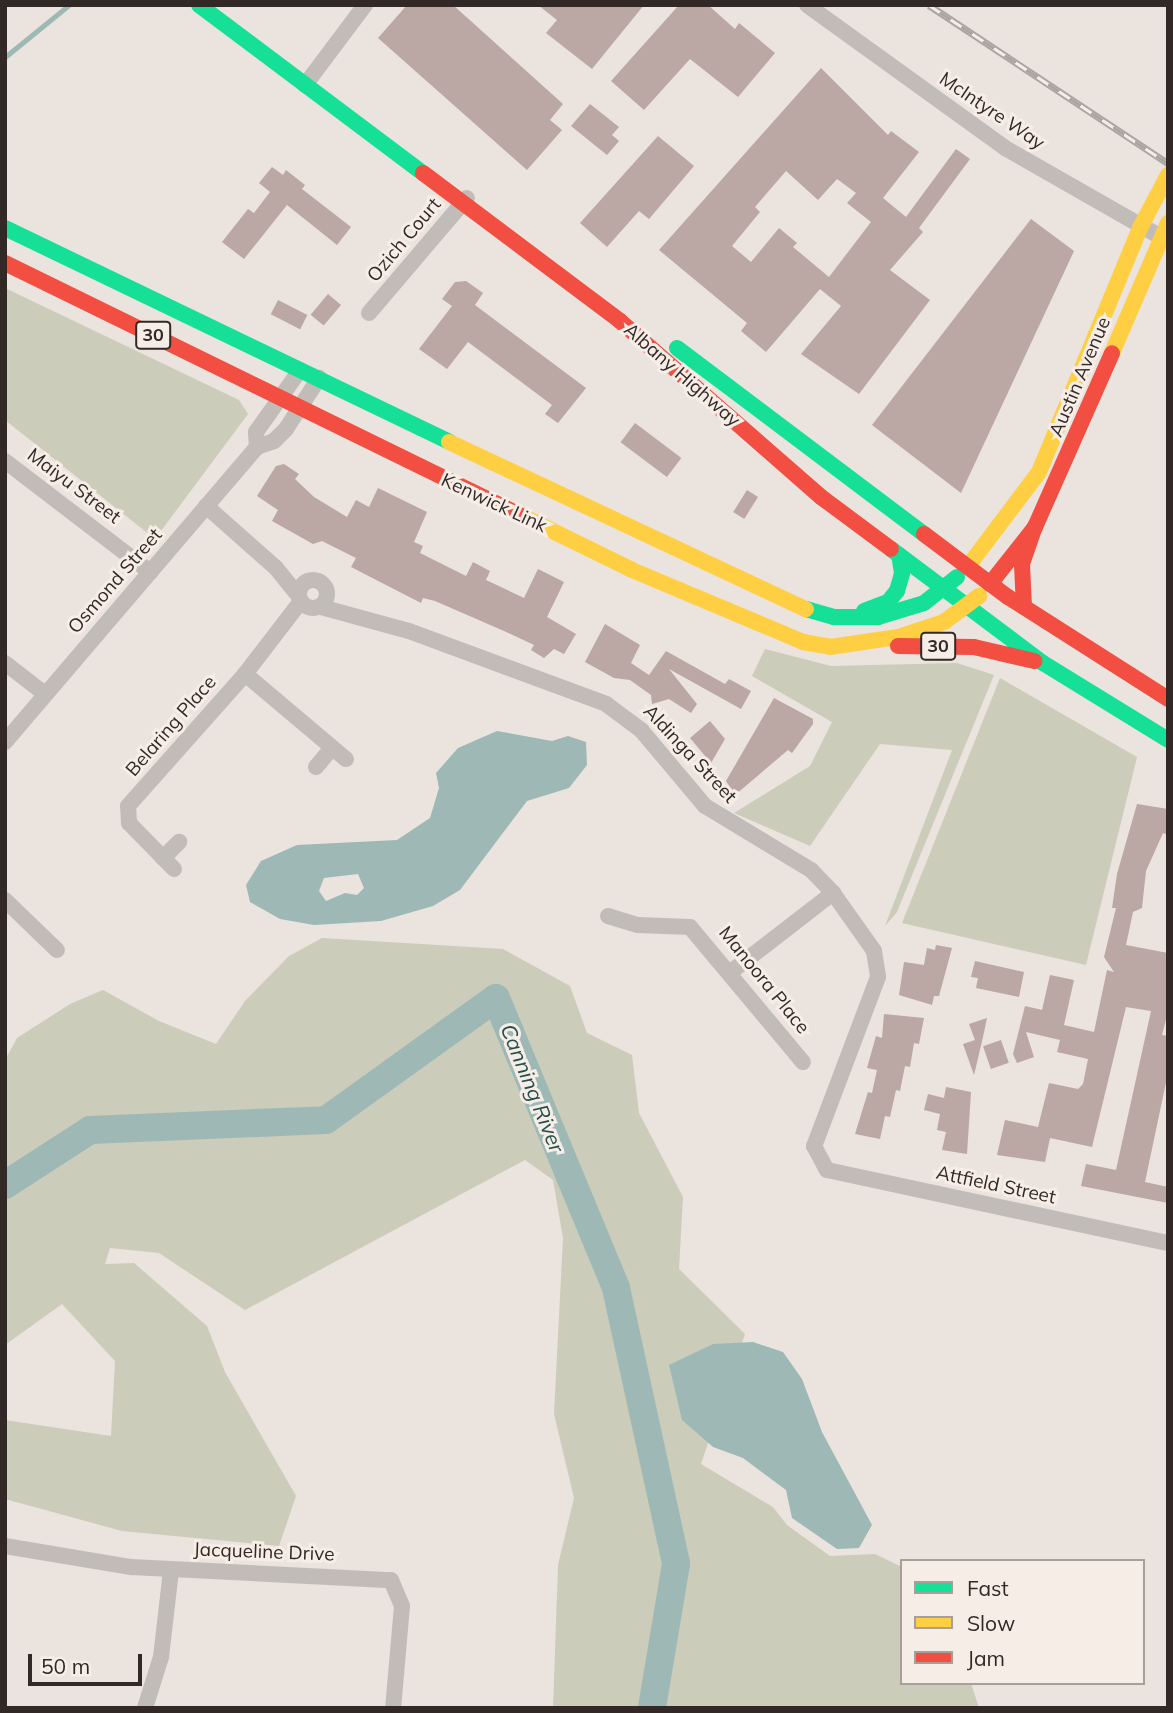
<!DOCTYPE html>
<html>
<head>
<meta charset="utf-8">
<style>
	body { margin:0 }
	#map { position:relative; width:1173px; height:1713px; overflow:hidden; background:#eae3de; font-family:Mulish,sans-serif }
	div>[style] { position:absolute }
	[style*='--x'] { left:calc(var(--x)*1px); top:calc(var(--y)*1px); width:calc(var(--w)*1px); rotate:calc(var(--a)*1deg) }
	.green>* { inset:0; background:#ccccba }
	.water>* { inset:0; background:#9eb9b5 }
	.stream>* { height:4.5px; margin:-2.25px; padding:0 2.25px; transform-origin:2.25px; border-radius:2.25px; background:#9eb9b5 }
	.river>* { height:28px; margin:-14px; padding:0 14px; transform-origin:14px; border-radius:14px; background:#9eb9b5 }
	.building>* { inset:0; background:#bba7a3; transform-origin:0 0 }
	.street>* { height:16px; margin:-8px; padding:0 8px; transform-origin:8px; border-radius:8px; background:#c2bcb8 }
	.street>.ring { margin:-8px; padding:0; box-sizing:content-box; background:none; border:16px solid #c2bcb8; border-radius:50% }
	.fast>* { height:16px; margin:-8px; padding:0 8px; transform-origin:8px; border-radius:8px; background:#16e098 }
	.slow>* { height:16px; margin:-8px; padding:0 8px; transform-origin:8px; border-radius:8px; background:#ffcf43 }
	.jam>* { height:16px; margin:-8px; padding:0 8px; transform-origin:8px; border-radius:8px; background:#f24e42 }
	.rail>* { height:7px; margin-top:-3.5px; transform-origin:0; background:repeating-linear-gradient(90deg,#f6ede6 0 13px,#aaa5a2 0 26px); box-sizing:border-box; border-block:2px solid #aaa5a2 }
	span { translate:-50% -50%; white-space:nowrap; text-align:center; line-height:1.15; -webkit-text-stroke:6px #f6ede6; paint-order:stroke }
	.shield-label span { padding:2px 5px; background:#f6ede6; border:2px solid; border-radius:5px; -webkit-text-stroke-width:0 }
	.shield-label { font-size:18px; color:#322927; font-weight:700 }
	.street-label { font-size:19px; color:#322927 }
	.water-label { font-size:21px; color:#224e4c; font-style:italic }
	.frame { position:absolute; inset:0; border:7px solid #322927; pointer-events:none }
	.legend { position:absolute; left:900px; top:1559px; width:245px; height:126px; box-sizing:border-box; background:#f6ede6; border:2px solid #a89f9a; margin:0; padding:9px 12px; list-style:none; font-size:21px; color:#322927 }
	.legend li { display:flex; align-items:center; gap:14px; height:35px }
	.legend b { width:35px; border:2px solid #a89f9a }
	.scale { position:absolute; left:28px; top:1654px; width:114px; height:32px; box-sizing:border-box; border:4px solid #322927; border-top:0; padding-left:9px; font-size:21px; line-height:24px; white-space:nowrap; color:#322927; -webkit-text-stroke:5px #f6ede6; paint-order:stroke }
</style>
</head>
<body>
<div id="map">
	<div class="green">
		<div style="clip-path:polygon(5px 288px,239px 400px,248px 414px,155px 539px,5px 420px)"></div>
		<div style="clip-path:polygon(765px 649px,831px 666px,957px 663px,994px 675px,897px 912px,885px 926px,952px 750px,880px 744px,810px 846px,734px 813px,810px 766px,832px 722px,752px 676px)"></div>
		<div style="clip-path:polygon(1000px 678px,1137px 757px,1086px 965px,902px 923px)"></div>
		<div style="clip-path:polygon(322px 938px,503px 949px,570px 986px,587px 1033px,632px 1055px,639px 1113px,683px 1197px,679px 1269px,745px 1334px,701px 1464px,773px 1507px,787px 1525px,830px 1556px,875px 1554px,902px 1567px,902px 1683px,971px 1683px,979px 1708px,553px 1708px,558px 1565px,574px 1498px,554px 1414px,563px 1238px,553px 1180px,525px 1160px,245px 1310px,159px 1253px,110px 1248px,105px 1264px,134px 1263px,207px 1326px,225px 1372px,296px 1496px,279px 1546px,122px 1531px,5px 1499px,5px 1420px,111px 1436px,115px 1361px,62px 1304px,5px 1345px,5px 1060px,17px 1038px,70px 1004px,103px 990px,159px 1021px,216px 1044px,245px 1001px,289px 956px)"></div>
	</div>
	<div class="water">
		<div style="clip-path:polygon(evenodd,497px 731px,552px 741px,568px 736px,586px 742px,587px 765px,569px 788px,527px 801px,460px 890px,433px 906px,381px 921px,314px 925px,280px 919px,250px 902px,246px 885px,261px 861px,297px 845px,397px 840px,430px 818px,439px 788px,436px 773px,458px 748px,497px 731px,358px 874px,364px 888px,357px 895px,345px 893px,326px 901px,319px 891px,324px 878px,358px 874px)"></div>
		<div style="clip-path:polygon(753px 1342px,783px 1352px,802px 1379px,822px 1432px,872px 1525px,859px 1548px,837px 1549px,792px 1518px,786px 1490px,743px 1458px,713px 1447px,682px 1420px,669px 1365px,713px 1344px)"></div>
	</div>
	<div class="stream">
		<div style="--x:5;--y:57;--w:82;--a:-39.1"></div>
	</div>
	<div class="river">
		<div style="--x:5;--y:1185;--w:101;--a:-32.9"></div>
		<div style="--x:90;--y:1130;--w:236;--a:-2.4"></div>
		<div style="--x:326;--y:1120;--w:209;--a:-35.7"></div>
		<div style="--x:496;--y:998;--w:314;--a:67.5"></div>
		<div style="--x:616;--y:1288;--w:282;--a:77.7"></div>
		<div style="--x:676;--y:1564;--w:146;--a:99.5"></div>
	</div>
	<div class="building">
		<div style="clip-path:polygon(407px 5px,453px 5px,563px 104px,550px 120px,562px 130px,527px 170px,378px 38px)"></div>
		<div style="clip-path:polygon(538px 5px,644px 5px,592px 69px,546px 33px,557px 20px)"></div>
		<div style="clip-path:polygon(679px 5px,708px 5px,735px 29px,739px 23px,775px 53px,738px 97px,690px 59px,644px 110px,611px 81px)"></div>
		<div style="clip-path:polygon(evenodd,821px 68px,888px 135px,891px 131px,919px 152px,883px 198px,906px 217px,956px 149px,970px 159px,919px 228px,923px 232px,890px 270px,930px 300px,859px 394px,801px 354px,841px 306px,820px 289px,766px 352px,741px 331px,747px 323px,659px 250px,821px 68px,786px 171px,818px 200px,837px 179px,856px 193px,847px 203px,871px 222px,829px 277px,793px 247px,797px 243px,779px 228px,751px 262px,732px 246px,760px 212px,755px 207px,786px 171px)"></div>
		<div style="clip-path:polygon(590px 104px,619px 127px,612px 135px,619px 141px,607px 155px,571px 126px)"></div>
		<div style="clip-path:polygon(658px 136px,694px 166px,649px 219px,639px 211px,607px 247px,580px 223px)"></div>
		<div style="clip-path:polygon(272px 167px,283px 175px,286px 170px,305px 185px,302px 189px,351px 227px,337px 245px,287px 205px,244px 259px,222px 242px,248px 209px,254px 213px,270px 192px,259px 183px)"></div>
		<div style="clip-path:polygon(1031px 219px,1074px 251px,961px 493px,872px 425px)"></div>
		<div style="clip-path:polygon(466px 281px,483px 293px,475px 305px,586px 388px,558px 423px,545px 414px,552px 405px,468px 342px,447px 369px,419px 349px,452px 306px,442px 299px,455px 282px)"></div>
		<div style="left:328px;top:294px;width:17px;height:27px;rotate:40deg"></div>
		<div style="left:278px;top:300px;width:33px;height:16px;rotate:27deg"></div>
		<div style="left:635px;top:423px;width:58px;height:24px;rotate:37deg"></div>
		<div style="clip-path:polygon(284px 464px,299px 474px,295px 479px,314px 497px,347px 517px,356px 500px,369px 507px,378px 488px,427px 512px,414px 542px,423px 546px,420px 553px,466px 576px,473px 562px,490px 571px,486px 580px,524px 598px,538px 569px,564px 582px,547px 617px,576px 634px,564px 654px,554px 649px,544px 658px,531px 650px,534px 645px,504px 631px,435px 601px,423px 598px,421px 603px,351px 567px,356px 558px,322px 541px,313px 544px,272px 521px,278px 510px,257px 496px,276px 466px)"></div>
		<div style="left:747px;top:490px;width:13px;height:26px;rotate:32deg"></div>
		<div style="clip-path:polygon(605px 624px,640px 645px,631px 663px,649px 675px,666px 651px,725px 684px,729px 679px,751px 691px,741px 709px,669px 669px,697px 704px,691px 713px,669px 699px,652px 704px,651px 695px,630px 680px,614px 678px,585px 662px)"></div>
		<div style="clip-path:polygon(774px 698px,813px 719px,813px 724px,792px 753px,788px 750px,735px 795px,726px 781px)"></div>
		<div style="clip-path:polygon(710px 721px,725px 739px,711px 763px,690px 738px)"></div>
		<div style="clip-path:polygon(1137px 804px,1168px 809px,1168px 835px,1163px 833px,1146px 871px,1142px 908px,1133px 912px,1126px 945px,1168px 953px,1168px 1012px,1162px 1035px,1168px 1036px,1168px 1073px,1145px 1182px,1168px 1187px,1168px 1203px,1081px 1186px,1086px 1164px,1116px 1170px,1151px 1011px,1126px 1007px,1092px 1147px,1050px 1138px,1045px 1162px,997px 1155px,1005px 1120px,1038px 1127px,1049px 1083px,1078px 1089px,1083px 1084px,1088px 1059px,1057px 1052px,1060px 1040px,1026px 1032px,1034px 1057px,1017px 1063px,1013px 1054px,1025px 1006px,1042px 1010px,1050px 975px,1074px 980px,1064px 1025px,1094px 1032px,1107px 970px,1114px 972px,1104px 957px,1116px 908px,1112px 908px,1117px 874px)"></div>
		<div style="clip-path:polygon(936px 945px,952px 948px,939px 996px,934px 996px,932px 1005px,899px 995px,904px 962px,924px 965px,927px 948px,935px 950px)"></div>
		<div style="clip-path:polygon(975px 961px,1024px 972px,1019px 997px,976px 988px,978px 978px,971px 977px)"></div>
		<div style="clip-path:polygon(884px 1014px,924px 1018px,919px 1044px,914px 1043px,910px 1067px,905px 1066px,900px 1091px,896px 1090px,890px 1117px,885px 1116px,880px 1139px,855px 1134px,868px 1092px,872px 1093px,877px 1070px,867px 1068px,876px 1036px,882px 1038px)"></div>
		<div style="clip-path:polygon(987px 1018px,983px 1037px,974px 1075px,963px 1044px,975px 1040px,969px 1024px)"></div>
		<div style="left:1001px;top:1040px;width:24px;height:19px;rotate:71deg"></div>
		<div style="clip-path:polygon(946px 1087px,971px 1092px,967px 1154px,942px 1150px,946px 1132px,937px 1130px,940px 1114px,924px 1110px,928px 1094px,944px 1098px)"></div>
	</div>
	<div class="street">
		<div style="--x:807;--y:5;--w:244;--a:35.8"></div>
		<div style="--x:1005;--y:148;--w:180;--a:29.7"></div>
		<div style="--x:305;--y:85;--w:100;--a:-53.1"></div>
		<div style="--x:369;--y:313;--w:151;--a:-49.6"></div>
		<div style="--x:257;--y:447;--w:15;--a:-94"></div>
		<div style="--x:256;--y:432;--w:76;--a:-54.6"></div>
		<div style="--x:5;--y:461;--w:183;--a:37.4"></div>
		<div style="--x:206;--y:506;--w:94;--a:41.5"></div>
		<div style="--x:276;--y:568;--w:36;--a:51"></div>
		<div class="ring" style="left:299px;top:580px;width:12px;height:12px"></div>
		<div style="--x:321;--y:607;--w:91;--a:15.3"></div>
		<div style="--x:409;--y:631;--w:210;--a:20.3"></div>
		<div style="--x:606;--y:704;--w:44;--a:36.6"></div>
		<div style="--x:641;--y:730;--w:99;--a:49.9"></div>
		<div style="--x:705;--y:806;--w:124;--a:31.1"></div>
		<div style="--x:811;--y:870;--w:32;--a:46"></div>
		<div style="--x:833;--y:893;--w:71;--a:54.7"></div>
		<div style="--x:874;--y:951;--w:26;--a:81"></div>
		<div style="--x:878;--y:977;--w:181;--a:110.7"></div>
		<div style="--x:814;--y:1146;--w:27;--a:62"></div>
		<div style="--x:827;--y:1170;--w:349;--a:12.1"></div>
		<div style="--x:5;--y:663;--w:51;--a:37.8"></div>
		<div style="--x:245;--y:674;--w:132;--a:40.1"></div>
		<div style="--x:5;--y:742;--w:388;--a:-49.5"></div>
		<div style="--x:257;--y:447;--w:18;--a:-19"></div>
		<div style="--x:274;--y:441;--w:17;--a:-45"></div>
		<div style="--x:286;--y:429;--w:61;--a:-57.1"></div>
		<div style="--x:316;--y:767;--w:25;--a:-50"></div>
		<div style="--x:163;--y:858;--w:23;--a:-45"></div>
		<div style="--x:174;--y:869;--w:64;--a:-134.4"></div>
		<div style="--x:129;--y:823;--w:17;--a:-93"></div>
		<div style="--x:128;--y:806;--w:176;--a:-48.4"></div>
		<div style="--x:245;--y:674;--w:92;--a:-52.5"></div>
		<div style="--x:5;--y:900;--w:72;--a:43.9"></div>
		<div style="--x:608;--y:916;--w:31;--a:17"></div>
		<div style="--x:638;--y:925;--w:52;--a:2.2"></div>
		<div style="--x:690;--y:927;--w:176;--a:50.1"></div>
		<div style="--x:732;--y:971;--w:128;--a:-37.7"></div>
		<div style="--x:5;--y:1546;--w:128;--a:9.5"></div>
		<div style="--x:131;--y:1567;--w:260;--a:2.9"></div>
		<div style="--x:391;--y:1580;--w:28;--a:67"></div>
		<div style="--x:402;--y:1606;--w:102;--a:95"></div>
		<div style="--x:145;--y:1708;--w:53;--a:-72.6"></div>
		<div style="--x:161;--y:1657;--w:88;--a:-83.4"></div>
	</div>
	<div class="fast">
		<div style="--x:199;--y:5;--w:280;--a:36.9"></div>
		<div style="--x:5;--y:228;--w:493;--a:25.7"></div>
		<div style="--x:677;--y:348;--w:309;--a:37"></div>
		<div style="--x:891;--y:549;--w:190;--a:36.9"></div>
		<div style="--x:1043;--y:663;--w:147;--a:31.6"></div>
		<div style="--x:806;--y:609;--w:29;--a:16"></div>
		<div style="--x:834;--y:617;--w:44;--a:0"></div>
		<div style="--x:878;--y:617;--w:48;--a:-16.9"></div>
		<div style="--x:924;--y:603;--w:42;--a:-38.2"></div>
		<div style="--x:864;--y:611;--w:26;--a:-21"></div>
		<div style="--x:888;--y:602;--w:14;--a:-51"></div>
		<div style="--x:897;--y:591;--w:19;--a:-74"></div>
		<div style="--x:902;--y:573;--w:18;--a:-99"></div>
	</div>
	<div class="slow">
		<div style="--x:1112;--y:353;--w:142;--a:-66.7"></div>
		<div style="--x:449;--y:442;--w:394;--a:25.1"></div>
		<div style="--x:524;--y:517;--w:120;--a:26.1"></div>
		<div style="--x:632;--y:570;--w:186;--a:22.8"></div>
		<div style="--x:803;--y:642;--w:27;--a:10"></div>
		<div style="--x:830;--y:647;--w:69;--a:-8.4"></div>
		<div style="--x:898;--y:637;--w:48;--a:-18.1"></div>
		<div style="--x:944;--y:622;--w:44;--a:-36.6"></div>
		<div style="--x:969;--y:565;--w:116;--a:-53"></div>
		<div style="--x:1039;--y:472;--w:264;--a:-67.5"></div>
		<div style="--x:1140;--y:228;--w:60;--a:-62.2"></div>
	</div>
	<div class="jam">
		<div style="--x:423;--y:173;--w:246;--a:36.9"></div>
		<div style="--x:620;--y:321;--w:267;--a:41.2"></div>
		<div style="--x:821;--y:497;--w:87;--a:36.6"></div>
		<div style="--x:5;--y:263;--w:578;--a:26.08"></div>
		<div style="--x:924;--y:534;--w:105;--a:36.9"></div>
		<div style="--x:1008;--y:597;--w:190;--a:32.5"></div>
		<div style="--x:990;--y:584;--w:73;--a:-51.7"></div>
		<div style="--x:1035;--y:527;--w:190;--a:-66.1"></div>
		<div style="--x:1024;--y:607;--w:43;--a:-92.7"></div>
		<div style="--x:1022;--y:564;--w:39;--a:-71"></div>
		<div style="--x:898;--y:646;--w:76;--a:0.8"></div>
		<div style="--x:974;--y:647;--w:62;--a:13.1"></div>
	</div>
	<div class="rail">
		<div style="--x:929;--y:5;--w:287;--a:33.5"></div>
	</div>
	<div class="shield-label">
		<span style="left:153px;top:335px">30</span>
		<span style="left:938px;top:646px">30</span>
	</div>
	<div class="street-label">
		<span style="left:992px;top:111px;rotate:34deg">McIntyre Way</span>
		<span style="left:404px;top:240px;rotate:-50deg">Ozich Court</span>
		<span style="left:682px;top:375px;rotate:41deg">Albany Highway</span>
		<span style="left:1080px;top:377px;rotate:-67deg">Austin Avenue</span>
		<span style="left:74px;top:486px;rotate:37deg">Maiyu Street</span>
		<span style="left:494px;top:503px;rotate:25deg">Kenwick Link</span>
		<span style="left:115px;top:581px;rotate:-49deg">Osmond Street</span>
		<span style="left:171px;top:726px;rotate:-49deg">Belaring Place</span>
		<span style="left:690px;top:754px;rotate:47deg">Aldinga Street</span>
		<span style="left:764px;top:980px;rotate:51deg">Manoora Place</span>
		<span style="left:996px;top:1185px;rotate:12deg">Attfield Street</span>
		<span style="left:264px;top:1552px;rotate:2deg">Jacqueline Drive</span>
	</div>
	<div class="water-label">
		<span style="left:533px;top:1088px;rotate:68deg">Canning River</span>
	</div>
	<div class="frame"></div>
	<ul class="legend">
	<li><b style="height:9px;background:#16e098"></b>Fast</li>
	<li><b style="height:9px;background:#ffcf43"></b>Slow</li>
	<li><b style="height:9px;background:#f24e42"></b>Jam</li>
	</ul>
	<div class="scale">50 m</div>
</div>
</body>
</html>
